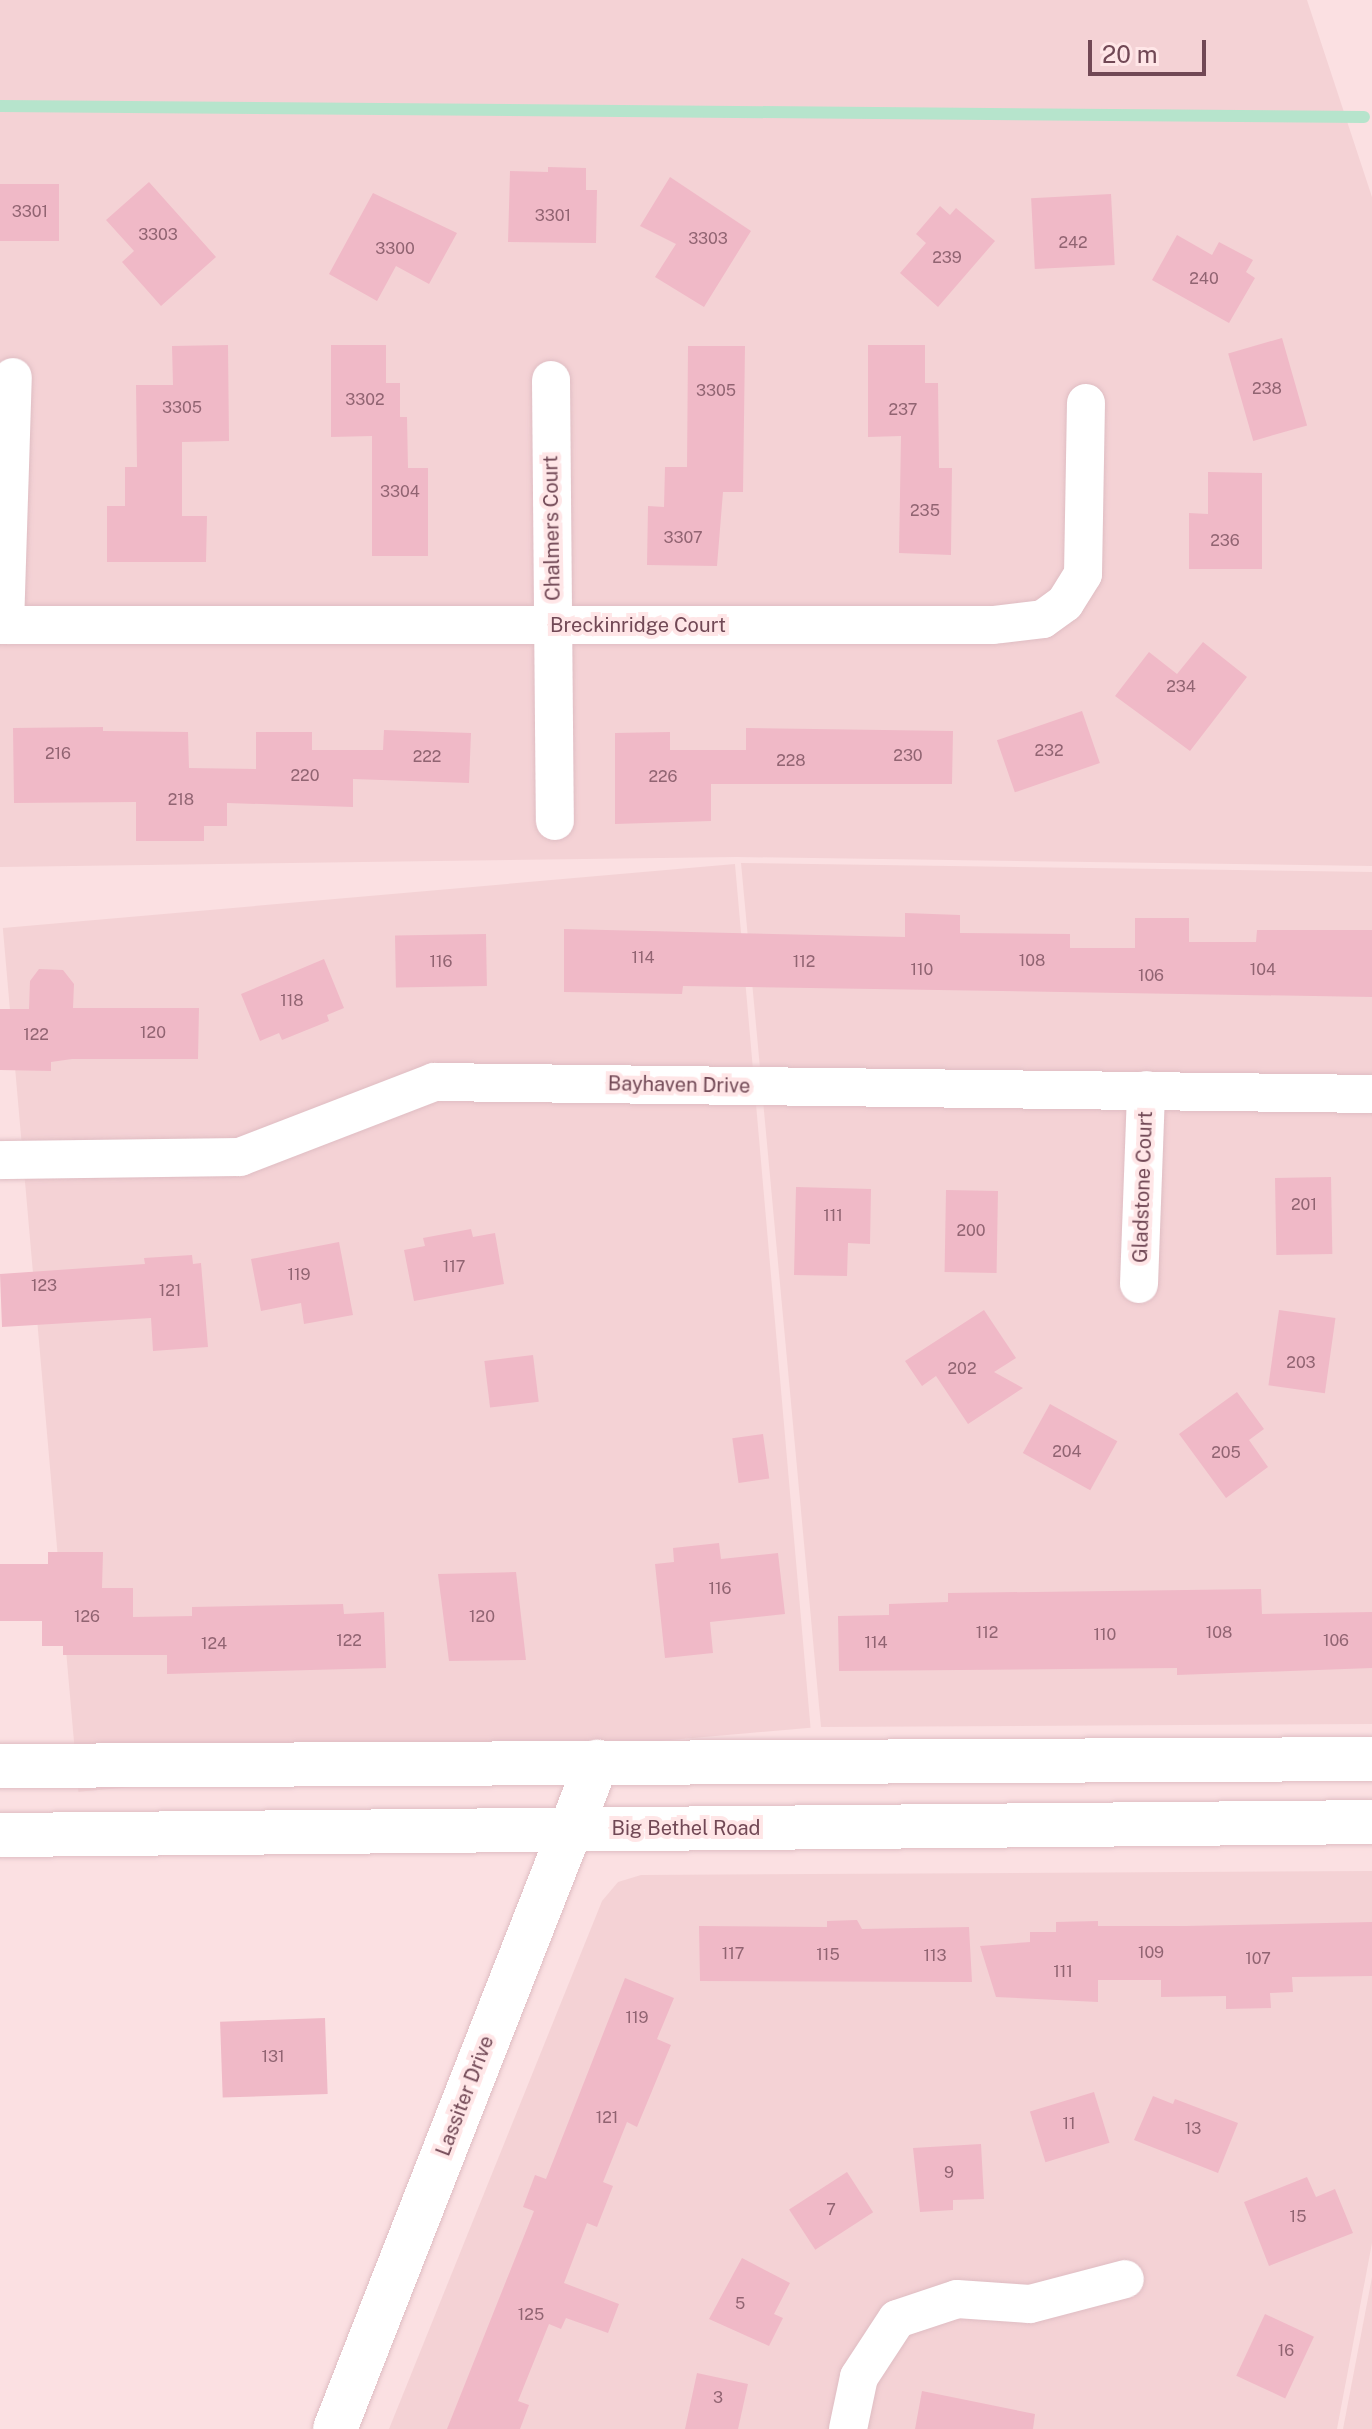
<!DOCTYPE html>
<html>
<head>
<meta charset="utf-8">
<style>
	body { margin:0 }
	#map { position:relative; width:1372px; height:2429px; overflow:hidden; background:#fbe0e2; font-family:"Public Sans",sans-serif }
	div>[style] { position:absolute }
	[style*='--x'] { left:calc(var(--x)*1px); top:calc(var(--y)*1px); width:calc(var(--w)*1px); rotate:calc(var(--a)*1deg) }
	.residential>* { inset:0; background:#f4d2d5; transform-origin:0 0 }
	.stream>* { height:12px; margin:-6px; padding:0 6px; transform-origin:6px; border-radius:6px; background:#b6e4cc }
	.building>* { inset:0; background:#f0b9c7; transform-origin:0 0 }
	.roads { filter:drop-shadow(0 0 2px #dfbdc3) drop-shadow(0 0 2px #dfbdc3) }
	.minor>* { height:38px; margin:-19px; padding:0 19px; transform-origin:19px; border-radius:19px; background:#fff }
	.tertiary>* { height:44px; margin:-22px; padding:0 22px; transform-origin:22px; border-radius:22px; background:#fff }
	.secondary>* { height:44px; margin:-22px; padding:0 22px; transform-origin:22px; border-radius:22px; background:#fff }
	span { translate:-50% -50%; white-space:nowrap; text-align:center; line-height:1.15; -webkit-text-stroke:8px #ffe6e7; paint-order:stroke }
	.number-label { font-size:16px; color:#916472 }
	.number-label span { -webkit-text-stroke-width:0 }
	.street-label { font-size:20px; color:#714855 }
	.scale { position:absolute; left:1088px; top:40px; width:118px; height:36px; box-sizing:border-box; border:4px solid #714855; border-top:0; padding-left:10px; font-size:24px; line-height:28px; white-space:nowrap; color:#714855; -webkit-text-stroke:6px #ffe6e7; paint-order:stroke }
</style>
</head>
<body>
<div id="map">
	<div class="residential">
		<div style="clip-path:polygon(0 0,1307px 0,1372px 197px,1372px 866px,737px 857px,0 867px)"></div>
		<div style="clip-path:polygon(741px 863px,1372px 872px,1372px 1724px,821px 1727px)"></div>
		<div style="left:735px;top:864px;width:867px;height:735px;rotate:85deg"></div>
		<div style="clip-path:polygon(1372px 1871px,1372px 2243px,1337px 2429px,389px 2429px,602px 1901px,618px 1882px,641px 1875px)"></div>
		<div style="clip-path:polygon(1372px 2277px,1372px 2429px,1343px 2429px)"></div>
	</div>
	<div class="stream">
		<div style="--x:0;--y:106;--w:1364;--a:0.46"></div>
	</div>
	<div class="building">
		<div style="clip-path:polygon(548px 167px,586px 168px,586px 190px,597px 190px,596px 243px,508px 242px,510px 171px,548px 172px)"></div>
		<div style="clip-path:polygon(670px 177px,751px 231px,704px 307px,655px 277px,676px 244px,640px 226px)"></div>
		<div style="clip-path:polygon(149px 182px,216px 257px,161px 306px,122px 262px,134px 251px,106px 220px)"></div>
		<div style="left:0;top:184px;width:59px;height:57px"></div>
		<div style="clip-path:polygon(373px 193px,457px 233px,429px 284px,396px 266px,377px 301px,329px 274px)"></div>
		<div style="left:1111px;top:194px;width:71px;height:80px;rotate:87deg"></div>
		<div style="clip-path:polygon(940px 206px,950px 215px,956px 208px,995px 241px,938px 307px,900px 273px,926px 243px,916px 234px)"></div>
		<div style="clip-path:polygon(1177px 235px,1212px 255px,1219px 242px,1253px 260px,1246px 272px,1255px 278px,1229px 323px,1152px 280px)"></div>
		<div style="left:1282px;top:338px;width:91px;height:56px;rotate:74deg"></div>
		<div style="clip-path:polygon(228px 345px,229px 441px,182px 442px,182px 516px,207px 516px,206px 562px,107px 562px,107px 506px,125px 506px,125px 467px,137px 467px,136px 385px,173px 385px,172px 346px)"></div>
		<div style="clip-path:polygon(331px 345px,386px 345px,386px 383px,400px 383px,400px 417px,407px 417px,408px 468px,428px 468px,428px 556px,372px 556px,372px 436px,331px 437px)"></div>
		<div style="clip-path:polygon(868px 345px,925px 345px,925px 383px,938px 383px,939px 468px,952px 468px,951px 555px,899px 553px,901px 436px,868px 437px)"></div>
		<div style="clip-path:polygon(688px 346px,745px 346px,743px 492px,723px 492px,717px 566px,647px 565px,648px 506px,664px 507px,665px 467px,687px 467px)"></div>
		<div style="clip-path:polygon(1208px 472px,1262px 473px,1262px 569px,1189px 569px,1189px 513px,1208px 514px)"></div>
		<div style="clip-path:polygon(1203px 642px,1247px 677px,1190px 751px,1115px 696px,1149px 652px,1177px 674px)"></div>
		<div style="left:1082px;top:711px;width:55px;height:90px;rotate:71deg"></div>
		<div style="clip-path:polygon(103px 727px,103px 731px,188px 732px,189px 768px,256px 769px,256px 732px,312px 732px,312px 750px,383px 750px,384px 730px,471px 733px,469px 783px,353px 779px,353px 807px,227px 803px,227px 826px,204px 826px,204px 841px,136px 841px,136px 802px,14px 803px,13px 728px)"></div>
		<div style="clip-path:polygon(746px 728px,953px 731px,952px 784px,711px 784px,711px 821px,615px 824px,615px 733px,670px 732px,670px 750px,746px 750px)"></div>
		<div style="clip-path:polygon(905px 913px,960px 915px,960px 933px,1070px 934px,1070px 948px,1135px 948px,1135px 918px,1189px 918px,1189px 942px,1256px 942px,1257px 930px,1372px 930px,1372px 997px,683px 986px,682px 994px,564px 992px,564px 929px,905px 937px)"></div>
		<div style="left:486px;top:934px;width:52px;height:91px;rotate:89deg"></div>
		<div style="clip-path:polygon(324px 959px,344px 1008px,327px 1015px,329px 1021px,282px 1040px,279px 1033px,260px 1041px,241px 994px)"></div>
		<div style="clip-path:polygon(39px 969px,63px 970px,74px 984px,73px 1008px,199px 1008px,198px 1059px,72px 1059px,51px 1062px,51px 1071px,0 1070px,0 1009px,29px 1009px,30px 981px)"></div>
		<div style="left:1331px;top:1177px;width:77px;height:56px;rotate:89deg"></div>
		<div style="clip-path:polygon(796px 1187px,871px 1189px,870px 1244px,848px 1243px,847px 1276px,794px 1275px)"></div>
		<div style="left:946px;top:1190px;width:52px;height:82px;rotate:1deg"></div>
		<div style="clip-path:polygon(471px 1229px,473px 1237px,495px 1233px,504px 1284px,414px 1301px,404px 1250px,425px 1246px,423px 1238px)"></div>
		<div style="clip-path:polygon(339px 1242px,353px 1315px,304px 1324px,301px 1303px,261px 1311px,251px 1259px)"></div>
		<div style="clip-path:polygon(192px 1255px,193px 1264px,201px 1263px,208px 1347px,153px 1351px,151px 1318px,2px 1327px,0 1274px,145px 1264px,144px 1258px)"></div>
		<div style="clip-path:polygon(984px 1310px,1016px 1358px,994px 1372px,1023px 1388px,968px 1424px,936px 1376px,922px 1386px,905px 1361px)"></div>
		<div style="left:1279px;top:1310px;width:57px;height:76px;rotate:8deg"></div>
		<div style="left:533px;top:1355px;width:47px;height:49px;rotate:83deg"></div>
		<div style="clip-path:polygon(1237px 1392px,1264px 1429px,1249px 1440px,1268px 1467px,1226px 1498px,1179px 1434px)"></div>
		<div style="left:1050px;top:1404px;width:77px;height:56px;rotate:29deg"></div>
		<div style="left:763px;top:1434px;width:45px;height:31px;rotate:82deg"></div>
		<div style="clip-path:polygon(719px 1543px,721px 1559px,778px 1553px,785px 1614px,710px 1622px,713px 1653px,665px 1658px,655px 1564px,674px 1562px,673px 1548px)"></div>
		<div style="clip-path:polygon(48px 1552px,103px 1552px,102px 1588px,133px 1588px,133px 1617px,192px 1616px,192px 1607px,343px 1604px,344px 1614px,384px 1612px,386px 1668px,167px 1674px,167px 1655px,63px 1655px,63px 1646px,42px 1646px,42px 1621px,0 1621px,0 1564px,48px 1564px)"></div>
		<div style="clip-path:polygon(516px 1572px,526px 1660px,449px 1661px,438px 1574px)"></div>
		<div style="clip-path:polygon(1261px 1589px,1262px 1614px,1372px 1612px,1372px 1668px,1177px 1675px,1177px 1668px,839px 1671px,838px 1616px,889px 1615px,889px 1604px,948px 1602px,948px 1593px)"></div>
		<div style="clip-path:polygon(857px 1920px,862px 1929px,969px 1927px,972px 1982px,700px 1981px,699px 1926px,827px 1927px,827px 1921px)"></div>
		<div style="clip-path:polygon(1098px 1921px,1098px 1926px,1185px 1926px,1372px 1922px,1372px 1976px,1292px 1977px,1293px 1992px,1270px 1993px,1271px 2008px,1226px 2009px,1226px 1996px,1161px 1997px,1161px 1980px,1098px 1980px,1098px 2002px,996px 1997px,980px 1946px,1030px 1942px,1030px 1932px,1056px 1932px,1056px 1922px)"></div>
		<div style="clip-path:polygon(625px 1978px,674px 1998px,657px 2039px,671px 2045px,637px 2127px,627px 2122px,603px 2182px,613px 2186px,597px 2227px,587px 2223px,564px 2283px,619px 2304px,608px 2333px,566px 2318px,561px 2329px,549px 2324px,518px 2401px,529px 2405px,520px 2429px,447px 2429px,534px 2211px,523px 2207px,535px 2175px,546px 2179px)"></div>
		<div style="left:325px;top:2018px;width:76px;height:105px;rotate:88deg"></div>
		<div style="left:1094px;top:2092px;width:53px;height:67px;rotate:73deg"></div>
		<div style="clip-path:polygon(1153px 2096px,1173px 2104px,1175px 2099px,1238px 2123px,1218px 2173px,1134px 2140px)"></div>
		<div style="clip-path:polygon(981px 2144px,984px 2199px,953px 2200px,953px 2210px,920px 2212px,913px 2148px)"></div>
		<div style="left:847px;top:2172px;width:48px;height:69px;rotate:57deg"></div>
		<div style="clip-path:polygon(1307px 2177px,1316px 2197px,1335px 2189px,1353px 2233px,1269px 2266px,1244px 2202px)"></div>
		<div style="clip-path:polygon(742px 2258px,790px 2283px,774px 2314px,783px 2318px,769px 2346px,709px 2319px)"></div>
		<div style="left:1265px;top:2314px;width:54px;height:68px;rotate:25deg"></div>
		<div style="clip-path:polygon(697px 2373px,748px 2384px,738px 2429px,685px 2429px)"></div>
		<div style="clip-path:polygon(922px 2391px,1035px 2414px,1033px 2429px,915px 2429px)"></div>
	</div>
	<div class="roads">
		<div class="minor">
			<div style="--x:551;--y:380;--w:441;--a:89.5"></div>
			<div style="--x:0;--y:625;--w:993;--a:0"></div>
			<div style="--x:993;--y:625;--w:50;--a:-6.8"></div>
			<div style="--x:1043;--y:619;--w:27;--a:-36"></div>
			<div style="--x:1065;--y:603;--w:34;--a:-58"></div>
			<div style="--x:1083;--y:574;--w:171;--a:-89"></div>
			<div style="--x:5;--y:625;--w:248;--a:-88.2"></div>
			<div style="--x:0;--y:1160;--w:240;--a:-0.7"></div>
			<div style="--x:240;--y:1157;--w:208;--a:-21.1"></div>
			<div style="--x:434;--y:1082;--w:938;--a:0.73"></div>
			<div style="--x:1139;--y:1284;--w:194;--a:-87.9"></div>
			<div style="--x:848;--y:2429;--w:53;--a:-78.1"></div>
			<div style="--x:859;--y:2377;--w:69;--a:-56.8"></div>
			<div style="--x:897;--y:2319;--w:63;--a:-18.4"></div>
			<div style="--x:957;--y:2299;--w:73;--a:3.9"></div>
			<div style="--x:1030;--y:2304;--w:98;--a:-14.7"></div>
		</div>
		<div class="tertiary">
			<div style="--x:335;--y:2429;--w:717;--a:-68.55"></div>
		</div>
		<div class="secondary">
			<div style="--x:0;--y:1766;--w:1372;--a:-0.29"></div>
			<div style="--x:0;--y:1835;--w:1372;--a:-0.54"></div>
		</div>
	</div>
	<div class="number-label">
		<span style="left:30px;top:212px">3301</span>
		<span style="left:553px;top:216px">3301</span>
		<span style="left:158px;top:235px">3303</span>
		<span style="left:708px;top:239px">3303</span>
		<span style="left:1073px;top:243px">242</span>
		<span style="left:395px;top:249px">3300</span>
		<span style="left:947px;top:258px">239</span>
		<span style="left:1204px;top:279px">240</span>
		<span style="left:1267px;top:389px">238</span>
		<span style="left:716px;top:391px">3305</span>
		<span style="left:365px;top:400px">3302</span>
		<span style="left:182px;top:408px">3305</span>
		<span style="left:903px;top:410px">237</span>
		<span style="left:400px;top:492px">3304</span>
		<span style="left:925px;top:511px">235</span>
		<span style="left:683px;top:538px">3307</span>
		<span style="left:1225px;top:541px">236</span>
		<span style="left:1181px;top:687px">234</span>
		<span style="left:1049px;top:751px">232</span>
		<span style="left:58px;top:754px">216</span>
		<span style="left:908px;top:756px">230</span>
		<span style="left:427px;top:757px">222</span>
		<span style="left:791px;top:761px">228</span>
		<span style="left:305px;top:776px">220</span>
		<span style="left:663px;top:777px">226</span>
		<span style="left:181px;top:800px">218</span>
		<span style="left:643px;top:958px">114</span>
		<span style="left:1032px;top:961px">108</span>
		<span style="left:441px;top:962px">116</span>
		<span style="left:804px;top:962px">112</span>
		<span style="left:922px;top:970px">110</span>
		<span style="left:1263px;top:970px">104</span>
		<span style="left:1151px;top:976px">106</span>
		<span style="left:292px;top:1001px">118</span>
		<span style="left:153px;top:1033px">120</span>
		<span style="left:36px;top:1035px">122</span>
		<span style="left:1304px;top:1205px">201</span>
		<span style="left:833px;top:1216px">111</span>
		<span style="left:971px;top:1231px">200</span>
		<span style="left:454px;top:1267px">117</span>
		<span style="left:299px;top:1275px">119</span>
		<span style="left:44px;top:1286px">123</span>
		<span style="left:170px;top:1291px">121</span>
		<span style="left:1301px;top:1363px">203</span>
		<span style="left:962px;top:1369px">202</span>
		<span style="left:1067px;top:1452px">204</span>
		<span style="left:1226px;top:1453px">205</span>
		<span style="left:720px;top:1589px">116</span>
		<span style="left:87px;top:1617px">126</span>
		<span style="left:482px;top:1617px">120</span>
		<span style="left:987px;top:1633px">112</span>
		<span style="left:1219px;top:1633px">108</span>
		<span style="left:1105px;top:1635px">110</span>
		<span style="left:349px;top:1641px">122</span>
		<span style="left:1336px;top:1641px">106</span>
		<span style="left:876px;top:1643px">114</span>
		<span style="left:214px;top:1644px">124</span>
		<span style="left:1151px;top:1953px">109</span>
		<span style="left:733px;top:1954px">117</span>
		<span style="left:828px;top:1955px">115</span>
		<span style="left:935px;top:1956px">113</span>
		<span style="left:1258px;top:1959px">107</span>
		<span style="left:1063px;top:1972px">111</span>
		<span style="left:637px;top:2018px">119</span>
		<span style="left:273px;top:2057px">131</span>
		<span style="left:607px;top:2118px">121</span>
		<span style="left:1069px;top:2124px">11</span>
		<span style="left:1193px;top:2129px">13</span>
		<span style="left:949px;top:2173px">9</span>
		<span style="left:831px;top:2210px">7</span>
		<span style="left:1298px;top:2217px">15</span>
		<span style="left:740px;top:2304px">5</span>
		<span style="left:531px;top:2315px">125</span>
		<span style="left:1286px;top:2351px">16</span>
		<span style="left:718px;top:2398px">3</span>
	</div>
	<div class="street-label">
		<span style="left:552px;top:528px;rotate:-91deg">Chalmers Court</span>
		<span style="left:638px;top:625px">Breckinridge Court</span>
		<span style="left:679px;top:1085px;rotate:1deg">Bayhaven Drive</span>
		<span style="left:1143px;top:1187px;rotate:-88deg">Gladstone Court</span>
		<span style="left:686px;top:1828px">Big Bethel Road</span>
		<span style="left:465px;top:2096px;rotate:-69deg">Lassiter Drive</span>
	</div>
	<div class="scale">20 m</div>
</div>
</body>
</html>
